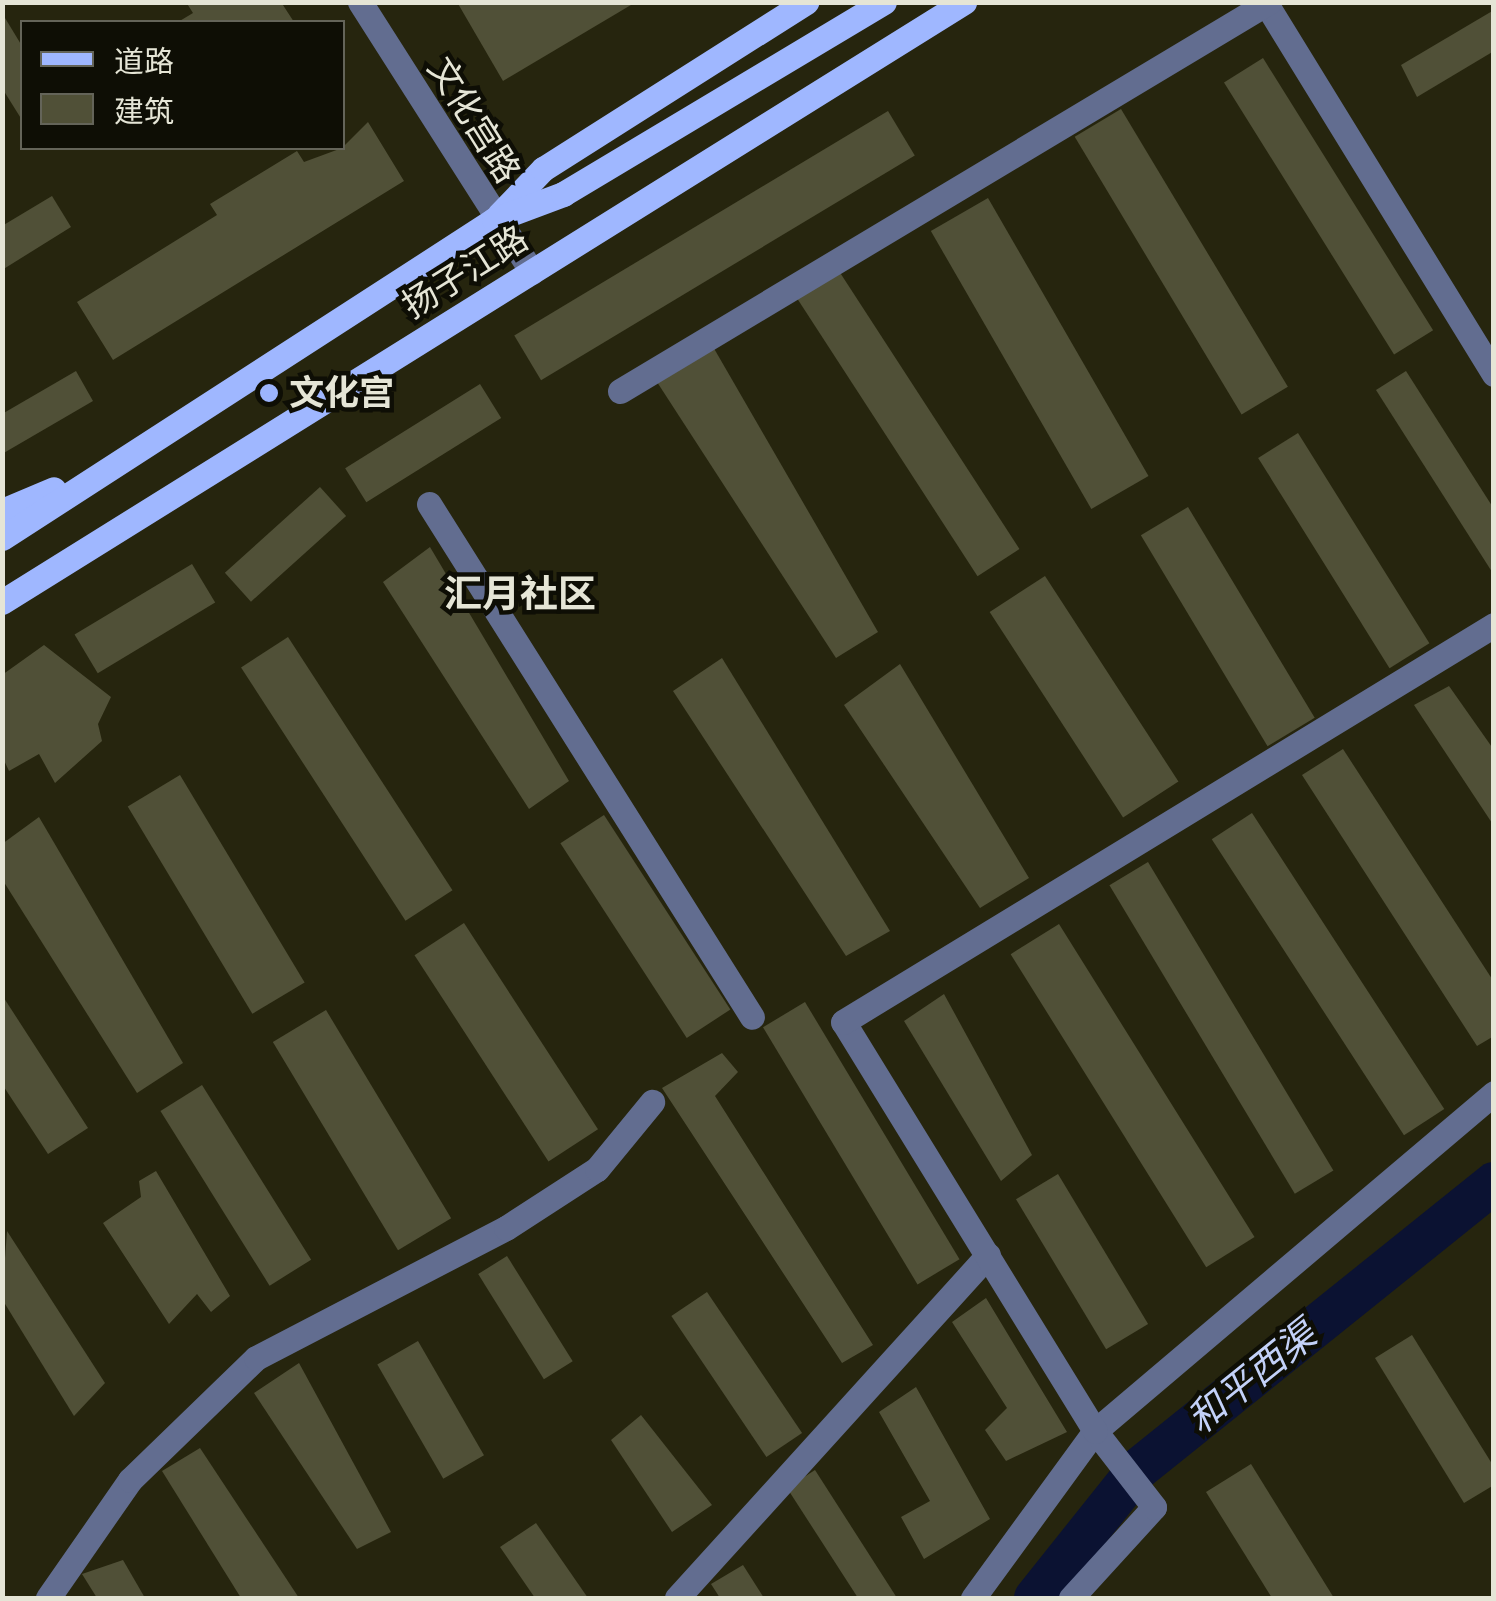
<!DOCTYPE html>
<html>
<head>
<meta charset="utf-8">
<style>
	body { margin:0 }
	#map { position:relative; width:1496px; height:1601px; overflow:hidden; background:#26250e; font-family:"Zilla Slab","Noto Sans SC",serif }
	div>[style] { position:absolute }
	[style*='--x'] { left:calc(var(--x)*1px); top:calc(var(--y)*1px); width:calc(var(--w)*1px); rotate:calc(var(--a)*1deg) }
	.river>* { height:42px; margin:-21px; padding:0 21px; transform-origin:21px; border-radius:21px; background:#0b1232 }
	.building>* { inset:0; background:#505037; transform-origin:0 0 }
	.minor>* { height:25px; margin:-12.5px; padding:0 12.5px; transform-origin:12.5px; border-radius:12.5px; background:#626d90 }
	.major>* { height:25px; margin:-12.5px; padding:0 12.5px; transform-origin:12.5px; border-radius:12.5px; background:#9fb7ff }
	.dots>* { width:28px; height:28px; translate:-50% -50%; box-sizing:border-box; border:5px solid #0e0e05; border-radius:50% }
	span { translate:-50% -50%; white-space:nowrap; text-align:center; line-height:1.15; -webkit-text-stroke:9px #0e0e05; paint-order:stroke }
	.street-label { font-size:35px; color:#e5e5d6 }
	.poi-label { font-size:35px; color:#e5e5d6; font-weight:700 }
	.left { translate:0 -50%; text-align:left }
	.neighbourhood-label { font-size:38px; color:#e5e5d6; font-weight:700 }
	.water-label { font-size:38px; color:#c3d1f8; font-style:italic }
	.frame { position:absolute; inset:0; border:5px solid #e5e5d6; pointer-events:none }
	.legend { position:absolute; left:20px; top:20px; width:325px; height:130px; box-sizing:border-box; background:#0e0e05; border:2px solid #646459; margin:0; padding:12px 18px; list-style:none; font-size:30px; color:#e5e5d6 }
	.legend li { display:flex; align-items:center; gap:20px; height:50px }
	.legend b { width:50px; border:2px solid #646459 }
</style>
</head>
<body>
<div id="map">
	<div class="river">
		<div style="--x:1035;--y:1598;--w:164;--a:-51.4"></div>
		<div style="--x:1137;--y:1470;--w:458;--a:-38.8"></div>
	</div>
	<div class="building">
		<div style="clip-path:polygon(186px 2px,281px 2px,294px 22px,178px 22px,193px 13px)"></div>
		<div style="clip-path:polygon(457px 2px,636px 2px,503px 81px)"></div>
		<div style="clip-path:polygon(1494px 10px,1494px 51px,1417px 97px,1401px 65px)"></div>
		<div style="clip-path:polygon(2px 13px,22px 46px,22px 120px,2px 88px)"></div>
		<div style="left:1263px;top:58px;width:321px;height:46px;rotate:58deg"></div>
		<div style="left:1121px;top:109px;width:324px;height:54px;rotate:59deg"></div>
		<div style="left:888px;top:111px;width:52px;height:436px;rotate:59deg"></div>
		<div style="clip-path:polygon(368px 122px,404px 181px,113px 360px,77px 302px,217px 215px,210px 204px,297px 151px,304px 162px,342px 148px)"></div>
		<div style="clip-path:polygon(52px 196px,71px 227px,2px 270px,2px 226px)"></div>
		<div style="left:988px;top:198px;width:321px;height:66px;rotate:60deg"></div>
		<div style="left:837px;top:268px;width:335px;height:50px;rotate:57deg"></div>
		<div style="clip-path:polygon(712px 345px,878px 632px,836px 658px,657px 382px)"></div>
		<div style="clip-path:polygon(76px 371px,93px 401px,2px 454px,2px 414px)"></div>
		<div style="clip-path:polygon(1406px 371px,1494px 509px,1494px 575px,1376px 390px)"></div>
		<div style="left:480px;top:384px;width:40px;height:159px;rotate:58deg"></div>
		<div style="left:1298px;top:433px;width:248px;height:47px;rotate:58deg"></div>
		<div style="left:320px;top:487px;width:39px;height:128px;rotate:48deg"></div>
		<div style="left:1188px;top:507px;width:246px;height:55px;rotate:59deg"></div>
		<div style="clip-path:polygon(430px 547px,569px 781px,529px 809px,383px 582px)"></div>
		<div style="left:192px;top:564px;width:45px;height:137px;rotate:59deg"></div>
		<div style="left:1045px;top:576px;width:245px;height:66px;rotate:57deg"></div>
		<div style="left:288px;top:637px;width:302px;height:56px;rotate:57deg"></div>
		<div style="clip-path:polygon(44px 645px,111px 697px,98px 724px,102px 741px,55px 783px,39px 754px,9px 771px,2px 756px,2px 675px)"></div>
		<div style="clip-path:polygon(722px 658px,890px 931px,846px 956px,673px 691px)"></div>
		<div style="clip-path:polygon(900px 664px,1029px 878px,980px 908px,844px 705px)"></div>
		<div style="clip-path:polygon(1449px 686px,1494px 750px,1494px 826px,1414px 705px)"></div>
		<div style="clip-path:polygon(1343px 749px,1494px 982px,1494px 1036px,1477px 1046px,1302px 775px)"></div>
		<div style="left:180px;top:775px;width:242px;height:61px;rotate:59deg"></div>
		<div style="left:1252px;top:813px;width:353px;height:48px;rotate:57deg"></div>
		<div style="left:604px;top:815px;width:232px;height:52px;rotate:57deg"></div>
		<div style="clip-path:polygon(39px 817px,183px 1063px,137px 1093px,2px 879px,2px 844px)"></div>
		<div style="left:1148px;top:862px;width:360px;height:45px;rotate:59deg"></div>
		<div style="left:464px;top:923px;width:246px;height:59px;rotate:57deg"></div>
		<div style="left:1059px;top:924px;width:369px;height:57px;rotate:58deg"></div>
		<div style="clip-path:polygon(944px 994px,1032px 1155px,1001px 1181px,904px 1021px)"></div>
		<div style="clip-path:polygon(2px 995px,88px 1128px,48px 1154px,2px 1084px)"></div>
		<div style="left:805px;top:1002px;width:300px;height:49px;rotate:59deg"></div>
		<div style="left:326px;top:1010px;width:243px;height:62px;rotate:59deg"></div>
		<div style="clip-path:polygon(722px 1053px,738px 1072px,715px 1096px,873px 1345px,842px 1363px,662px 1088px)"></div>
		<div style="left:202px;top:1085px;width:206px;height:49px;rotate:58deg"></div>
		<div style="clip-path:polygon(156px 1171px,230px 1296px,211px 1312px,197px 1294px,169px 1324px,103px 1223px,141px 1197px,139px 1181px)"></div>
		<div style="left:1058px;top:1174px;width:175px;height:49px;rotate:59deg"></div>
		<div style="clip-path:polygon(7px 1231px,105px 1383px,74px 1416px,2px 1299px)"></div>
		<div style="left:507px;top:1256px;width:124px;height:34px;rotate:58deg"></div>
		<div style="left:707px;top:1292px;width:170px;height:43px;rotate:56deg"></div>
		<div style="clip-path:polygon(986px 1298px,1067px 1432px,1006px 1461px,985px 1430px,1007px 1408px,952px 1322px)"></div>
		<div style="clip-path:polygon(1412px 1335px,1494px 1467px,1494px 1485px,1464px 1503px,1375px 1358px)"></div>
		<div style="left:418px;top:1341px;width:132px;height:47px;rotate:60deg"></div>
		<div style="clip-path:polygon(299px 1363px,391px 1532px,357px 1549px,254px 1393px)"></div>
		<div style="clip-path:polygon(916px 1387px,990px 1519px,924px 1559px,901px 1517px,930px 1501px,879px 1412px)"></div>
		<div style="clip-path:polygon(641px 1415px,712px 1505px,672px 1532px,611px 1440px)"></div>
		<div style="clip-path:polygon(200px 1448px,299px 1598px,241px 1598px,162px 1471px)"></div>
		<div style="clip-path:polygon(1251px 1464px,1334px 1598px,1272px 1598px,1206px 1492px)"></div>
		<div style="clip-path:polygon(815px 1470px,897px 1598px,858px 1598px,787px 1488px)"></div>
		<div style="clip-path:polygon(536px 1523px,588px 1598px,535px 1598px,500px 1547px)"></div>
		<div style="clip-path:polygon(123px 1560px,145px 1598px,97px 1598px,82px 1574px)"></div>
		<div style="clip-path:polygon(743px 1565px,764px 1598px,720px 1598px,711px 1584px)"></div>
	</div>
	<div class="minor">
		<div style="--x:360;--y:2;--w:320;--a:57.5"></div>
		<div style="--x:1265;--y:2;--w:437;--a:58.4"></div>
		<div style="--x:620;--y:391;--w:757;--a:-30.94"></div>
		<div style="--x:429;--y:504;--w:606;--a:57.8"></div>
		<div style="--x:48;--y:1598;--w:144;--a:-55.2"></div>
		<div style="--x:130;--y:1480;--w:175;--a:-44.1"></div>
		<div style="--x:256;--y:1358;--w:282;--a:-27.5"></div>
		<div style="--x:506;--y:1228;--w:108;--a:-33"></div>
		<div style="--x:597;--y:1169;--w:87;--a:-50.6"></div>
		<div style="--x:677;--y:1598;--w:463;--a:-47.8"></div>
		<div style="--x:973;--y:1598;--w:207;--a:-53.9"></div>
		<div style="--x:1095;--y:1431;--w:523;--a:-40.27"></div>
		<div style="--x:1071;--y:1598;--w:123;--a:-47.6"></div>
		<div style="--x:1154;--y:1507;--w:96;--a:-127.8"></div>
		<div style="--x:1095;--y:1431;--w:480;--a:-121.6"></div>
		<div style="--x:843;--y:1022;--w:763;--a:-31.38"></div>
	</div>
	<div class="major">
		<div style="--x:499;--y:215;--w:64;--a:-46.3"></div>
		<div style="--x:543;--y:169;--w:312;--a:-32.4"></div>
		<div style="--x:2;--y:511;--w:56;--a:-22.9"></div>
		<div style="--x:2;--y:538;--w:586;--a:-32.88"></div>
		<div style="--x:494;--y:220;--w:74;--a:-20.6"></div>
		<div style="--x:563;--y:194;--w:374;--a:-30.9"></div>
		<div style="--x:2;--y:602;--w:1134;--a:-31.95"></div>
	</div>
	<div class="dots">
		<div style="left:269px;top:393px;background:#9cb4fd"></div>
	</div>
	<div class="street-label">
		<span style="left:474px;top:120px;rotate:58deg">文化宫路</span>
		<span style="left:465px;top:272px;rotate:-32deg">扬子江路</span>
	</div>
	<div class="poi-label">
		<span class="left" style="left:289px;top:393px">文化宫</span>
	</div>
	<div class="neighbourhood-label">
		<span style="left:520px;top:595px">汇月社区</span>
	</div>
	<div class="water-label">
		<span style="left:1252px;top:1378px;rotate:-39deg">和平西渠</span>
	</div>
	<div class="frame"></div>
	<ul class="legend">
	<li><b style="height:12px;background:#9fb7ff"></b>道路</li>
	<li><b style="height:28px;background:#505037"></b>建筑</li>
	</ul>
</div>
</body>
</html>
